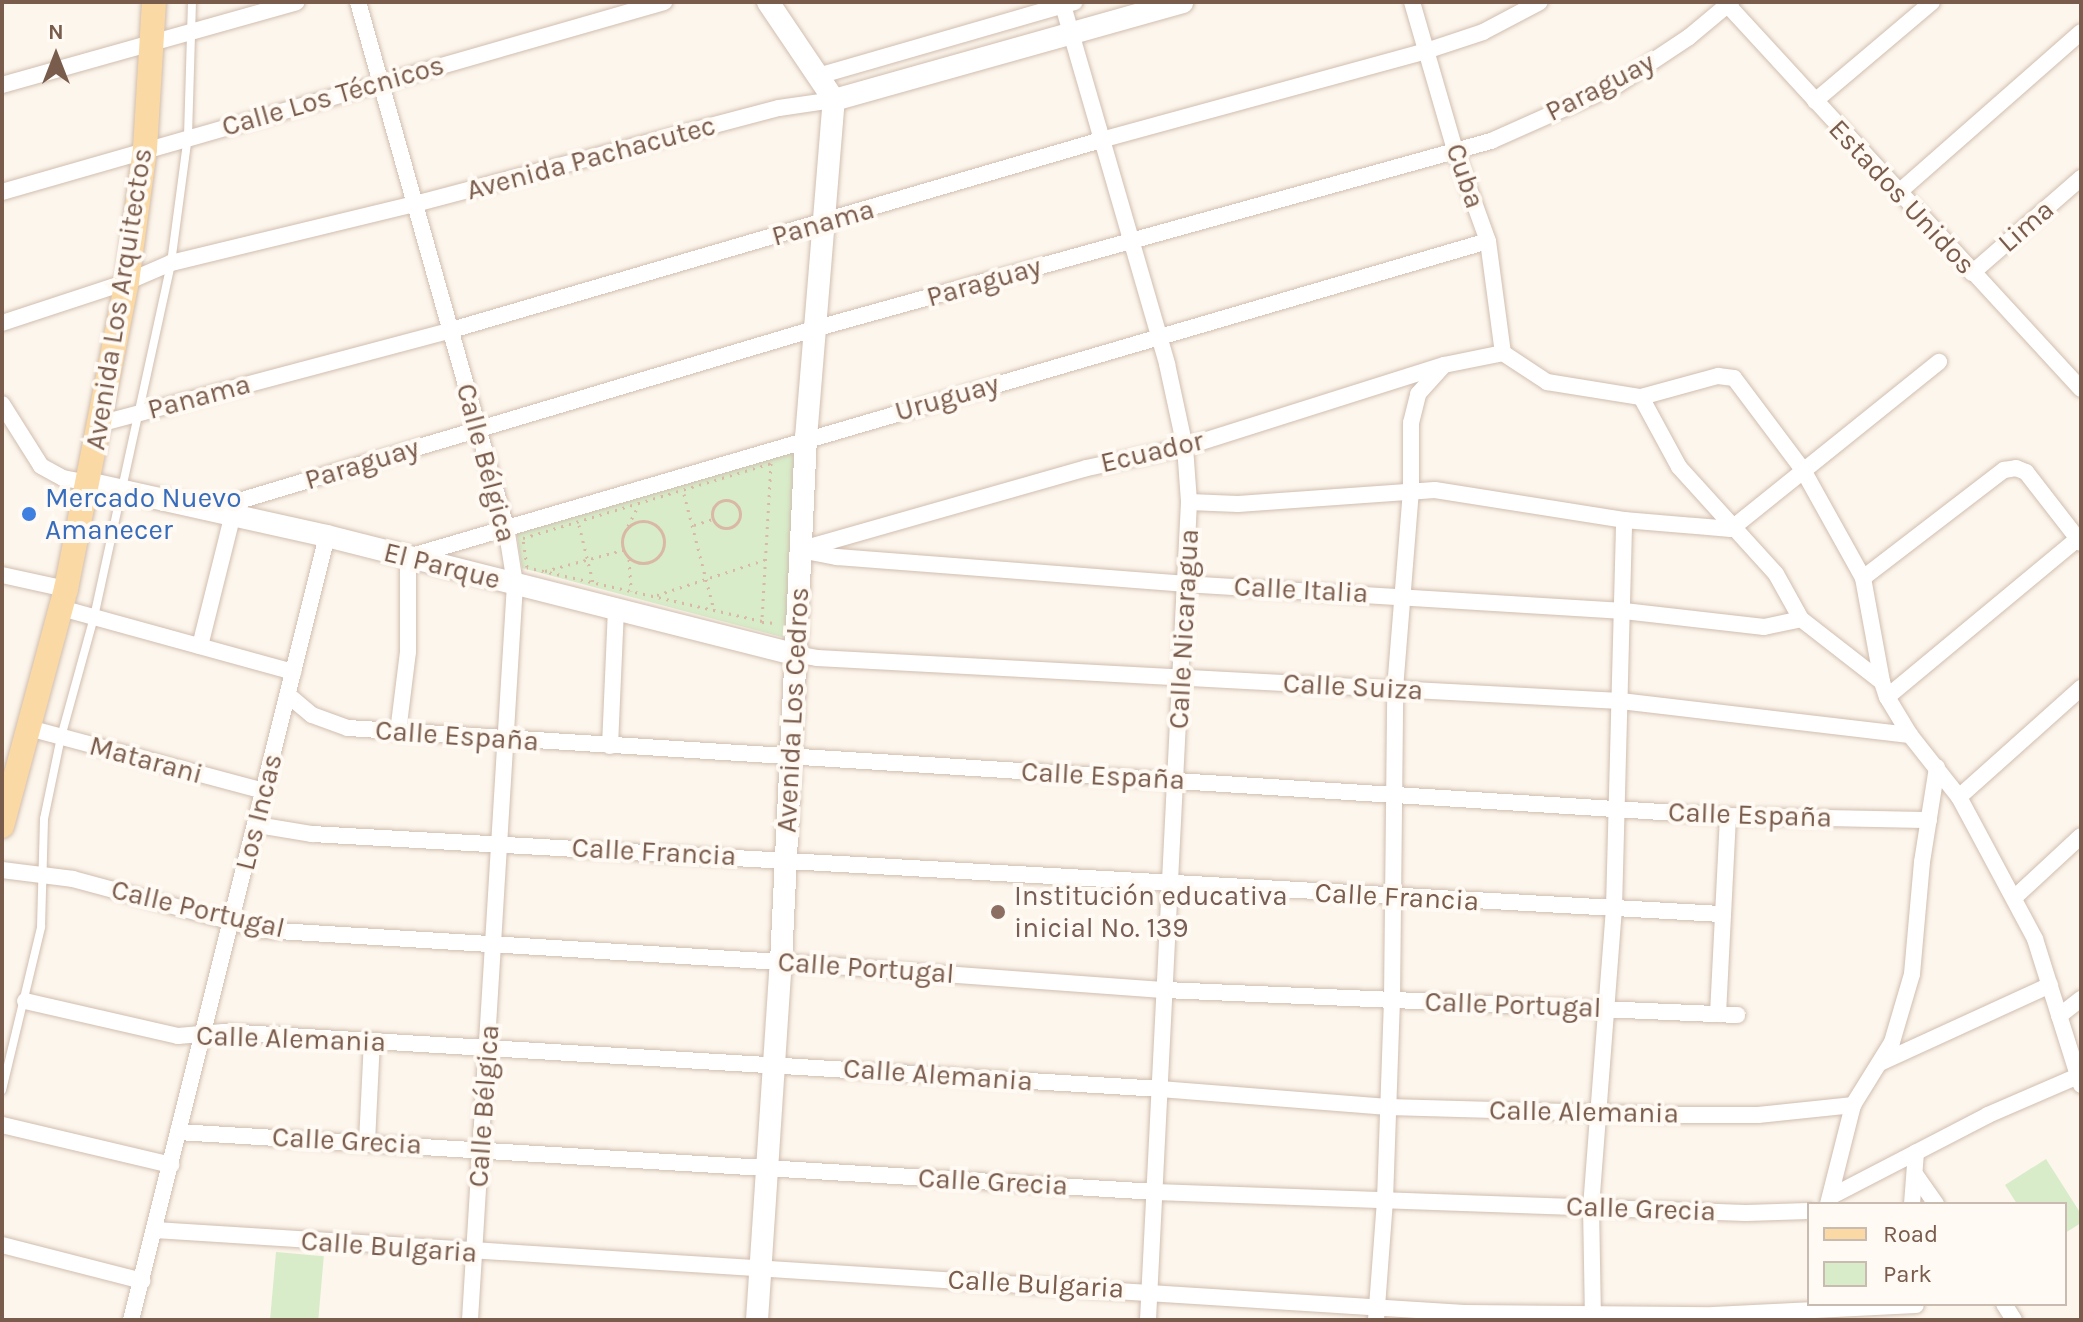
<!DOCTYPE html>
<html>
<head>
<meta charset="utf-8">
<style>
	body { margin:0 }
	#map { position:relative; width:2083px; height:1322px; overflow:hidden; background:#fdf6ec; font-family:Karla,sans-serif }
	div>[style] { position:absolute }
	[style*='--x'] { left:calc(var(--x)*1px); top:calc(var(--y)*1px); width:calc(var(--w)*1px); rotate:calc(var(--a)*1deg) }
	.green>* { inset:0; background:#d8ecc9; transform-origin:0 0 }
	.path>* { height:3px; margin-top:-1.5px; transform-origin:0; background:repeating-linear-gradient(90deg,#d9b8a5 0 2px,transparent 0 8px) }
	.path>.ring { margin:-1.5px; padding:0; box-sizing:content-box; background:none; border:3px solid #d9b8a5; border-radius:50% }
	.roads { filter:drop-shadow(0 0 2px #d1beb0) drop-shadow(0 0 2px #d1beb0) }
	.lane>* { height:8px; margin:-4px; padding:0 4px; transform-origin:4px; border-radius:4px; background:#fff }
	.street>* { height:16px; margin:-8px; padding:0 8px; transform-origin:8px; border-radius:8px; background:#fff }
	.secondary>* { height:22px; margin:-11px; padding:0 11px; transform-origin:11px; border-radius:11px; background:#fff }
	.primary>* { height:24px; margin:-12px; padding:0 12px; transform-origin:12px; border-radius:12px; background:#fbd9a5 }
	.dots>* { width:22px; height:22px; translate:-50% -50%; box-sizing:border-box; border:4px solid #fffaf3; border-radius:50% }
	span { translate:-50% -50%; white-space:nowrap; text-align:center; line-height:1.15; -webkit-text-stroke:8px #fffaf3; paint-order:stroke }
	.street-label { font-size:28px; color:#7a5c4d }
	.shop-label { font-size:28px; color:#366cbe }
	.left { translate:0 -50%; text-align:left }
	.education-label { font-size:28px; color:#785e54 }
	.frame { position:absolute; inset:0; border:4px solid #7a5c4d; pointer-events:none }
	.legend { position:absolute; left:1807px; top:1202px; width:260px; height:104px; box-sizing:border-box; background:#fffaf3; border:2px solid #cabbb1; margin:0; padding:10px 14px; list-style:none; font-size:24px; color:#7a5c4d }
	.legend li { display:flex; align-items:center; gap:16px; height:40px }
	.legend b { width:40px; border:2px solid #cabbb1 }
	.north { position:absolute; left:16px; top:16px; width:80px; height:80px; -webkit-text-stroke:6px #fffaf3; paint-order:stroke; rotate:0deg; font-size:22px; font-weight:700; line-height:32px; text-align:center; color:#7a5c4d }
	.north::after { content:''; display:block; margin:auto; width:28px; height:36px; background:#7a5c4d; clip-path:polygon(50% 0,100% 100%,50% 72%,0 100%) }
</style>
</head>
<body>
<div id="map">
	<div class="green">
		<div style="clip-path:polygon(799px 448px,786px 638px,522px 568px,516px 529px)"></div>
		<div style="clip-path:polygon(2046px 1159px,2081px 1214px,2081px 1223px,2065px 1233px,2065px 1204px,2017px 1204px,2005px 1185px)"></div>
		<div style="left:276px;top:1252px;width:48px;height:68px;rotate:5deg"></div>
	</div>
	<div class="path">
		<div style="--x:771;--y:463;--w:158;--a:93.3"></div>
		<div style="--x:762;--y:621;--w:241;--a:-167.1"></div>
		<div style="--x:527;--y:567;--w:29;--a:-98"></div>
		<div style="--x:523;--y:538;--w:259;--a:-16.8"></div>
		<div style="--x:684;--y:494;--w:120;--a:75.5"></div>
		<div class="ring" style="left:712px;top:500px;width:25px;height:25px"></div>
		<div class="ring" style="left:622px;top:521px;width:39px;height:39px"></div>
		<div style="--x:579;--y:525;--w:59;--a:76.2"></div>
		<div style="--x:694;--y:525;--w:20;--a:-18"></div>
		<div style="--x:628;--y:526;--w:20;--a:-63"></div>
		<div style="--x:629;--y:559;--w:32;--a:86"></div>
		<div style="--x:545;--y:571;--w:81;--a:-15.1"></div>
		<div style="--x:657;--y:595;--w:113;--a:-18.1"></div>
		<div style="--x:762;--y:622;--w:15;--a:4"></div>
	</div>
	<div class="roads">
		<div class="lane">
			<div style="--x:2;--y:1090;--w:168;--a:-76.5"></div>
			<div style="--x:41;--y:927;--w:108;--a:-88.4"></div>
			<div style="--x:44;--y:819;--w:84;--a:-78.3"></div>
			<div style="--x:61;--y:737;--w:124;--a:-74.6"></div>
			<div style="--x:94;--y:617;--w:362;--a:-77.7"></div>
			<div style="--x:171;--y:263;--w:128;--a:-82.4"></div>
			<div style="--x:188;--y:136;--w:134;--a:-88.3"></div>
		</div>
		<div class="street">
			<div style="--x:358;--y:2;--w:545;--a:74.26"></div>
			<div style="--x:506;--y:527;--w:58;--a:81"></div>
			<div style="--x:515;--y:584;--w:737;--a:93.5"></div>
			<div style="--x:1062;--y:2;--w:377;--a:73.8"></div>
			<div style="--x:1167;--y:364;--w:85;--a:77.8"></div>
			<div style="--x:1185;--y:447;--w:55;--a:85.8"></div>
			<div style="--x:1189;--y:502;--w:819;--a:92.87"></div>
			<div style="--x:1412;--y:2;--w:154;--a:73.8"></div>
			<div style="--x:1455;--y:150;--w:97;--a:70.1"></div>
			<div style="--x:1488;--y:241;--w:113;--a:82.4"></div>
			<div style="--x:1725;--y:2;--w:526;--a:47.39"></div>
			<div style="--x:818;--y:76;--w:267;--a:-16.1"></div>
			<div style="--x:2;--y:85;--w:306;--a:-15.7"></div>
			<div style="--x:1815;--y:101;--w:153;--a:-40.2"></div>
			<div style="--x:2;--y:192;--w:689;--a:-16.01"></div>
			<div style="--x:1899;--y:192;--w:242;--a:-41.3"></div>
			<div style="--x:1972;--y:273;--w:145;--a:-41.1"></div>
			<div style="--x:2;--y:323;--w:132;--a:-18.2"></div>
			<div style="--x:127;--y:282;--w:48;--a:-23.4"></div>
			<div style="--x:171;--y:263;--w:251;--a:-13.6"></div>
			<div style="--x:415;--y:204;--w:376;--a:-14.8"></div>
			<div style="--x:779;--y:108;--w:56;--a:-8.3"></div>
			<div style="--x:1503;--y:353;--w:53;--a:33.4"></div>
			<div style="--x:1547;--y:382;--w:95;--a:9.1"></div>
			<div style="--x:1641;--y:397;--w:80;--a:-15.3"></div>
			<div style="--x:1718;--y:376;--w:16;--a:7"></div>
			<div style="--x:1734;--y:378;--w:115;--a:53.1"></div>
			<div style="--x:1803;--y:470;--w:124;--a:60.9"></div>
			<div style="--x:1863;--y:578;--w:106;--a:79.6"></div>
			<div style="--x:1641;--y:397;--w:80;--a:61.5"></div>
			<div style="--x:1679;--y:467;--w:144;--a:47.8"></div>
			<div style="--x:1776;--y:574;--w:51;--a:60.9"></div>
			<div style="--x:1801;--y:619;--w:103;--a:37.9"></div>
			<div style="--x:1882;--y:682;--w:16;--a:72"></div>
			<div style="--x:1887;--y:697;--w:44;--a:58.8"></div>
			<div style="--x:1910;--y:735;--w:79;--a:51.7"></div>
			<div style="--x:1959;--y:797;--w:161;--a:61.8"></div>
			<div style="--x:2035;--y:939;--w:153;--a:72.5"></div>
			<div style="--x:2;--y:404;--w:73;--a:57.8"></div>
			<div style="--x:41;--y:466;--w:25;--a:29"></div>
			<div style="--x:63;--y:478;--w:25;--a:11"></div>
			<div style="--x:99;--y:424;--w:361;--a:-14.9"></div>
			<div style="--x:448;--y:331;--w:680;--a:-16.3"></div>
			<div style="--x:1101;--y:140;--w:337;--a:-15.3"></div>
			<div style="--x:1426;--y:51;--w:60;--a:-18.4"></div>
			<div style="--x:1483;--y:32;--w:64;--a:-27.8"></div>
			<div style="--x:1189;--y:502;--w:49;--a:2.3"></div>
			<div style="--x:1238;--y:504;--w:197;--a:-4.1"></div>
			<div style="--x:1435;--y:490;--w:191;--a:9"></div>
			<div style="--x:1624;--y:520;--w:107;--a:4.8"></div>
			<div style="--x:1731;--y:529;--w:267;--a:-38.8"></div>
			<div style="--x:212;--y:509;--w:628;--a:-16.65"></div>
			<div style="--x:814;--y:329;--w:703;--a:-15.52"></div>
			<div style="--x:1491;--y:141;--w:138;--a:-24"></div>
			<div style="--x:1617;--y:85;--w:87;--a:-33.7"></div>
			<div style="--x:1689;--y:37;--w:55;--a:-39.8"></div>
			<div style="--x:806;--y:548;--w:292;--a:-15.9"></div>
			<div style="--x:1087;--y:468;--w:100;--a:-12.1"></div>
			<div style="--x:1185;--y:447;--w:272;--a:-17.6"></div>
			<div style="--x:1444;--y:365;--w:60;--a:-11.5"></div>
			<div style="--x:800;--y:550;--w:38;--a:11"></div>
			<div style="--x:837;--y:557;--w:348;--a:4.4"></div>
			<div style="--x:1184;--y:584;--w:441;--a:3.5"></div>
			<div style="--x:1624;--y:611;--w:141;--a:6.5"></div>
			<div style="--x:1764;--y:627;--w:38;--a:-12"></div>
			<div style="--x:2;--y:575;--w:66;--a:12.3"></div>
			<div style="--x:1863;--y:578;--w:178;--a:-37.5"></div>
			<div style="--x:2004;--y:470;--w:12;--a:-9"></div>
			<div style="--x:2016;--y:468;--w:11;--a:22"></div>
			<div style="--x:2026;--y:472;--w:90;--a:52.2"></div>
			<div style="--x:61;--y:608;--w:241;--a:15.4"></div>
			<div style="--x:200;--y:646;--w:136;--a:-76"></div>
			<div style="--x:795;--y:654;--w:22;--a:10"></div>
			<div style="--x:817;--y:658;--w:804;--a:3.07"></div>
			<div style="--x:1620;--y:701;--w:292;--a:6.7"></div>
			<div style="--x:288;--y:695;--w:31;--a:40"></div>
			<div style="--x:312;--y:715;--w:38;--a:20"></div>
			<div style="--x:348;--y:728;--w:1377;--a:3.66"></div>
			<div style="--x:1722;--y:816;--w:207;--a:1.1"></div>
			<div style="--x:1887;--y:697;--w:252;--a:-39.7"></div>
			<div style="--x:29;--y:728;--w:243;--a:15"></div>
			<div style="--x:398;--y:732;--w:81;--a:-82.9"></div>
			<div style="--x:408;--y:652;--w:95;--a:-90"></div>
			<div style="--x:408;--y:557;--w:1125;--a:-16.31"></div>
			<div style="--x:610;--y:746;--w:137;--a:-87.5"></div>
			<div style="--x:1959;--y:797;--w:164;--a:-41.8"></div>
			<div style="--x:257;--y:825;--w:56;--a:9.3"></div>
			<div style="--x:312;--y:834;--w:1413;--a:3.25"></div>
			<div style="--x:2;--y:870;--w:72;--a:7.2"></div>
			<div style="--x:73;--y:879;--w:196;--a:15.1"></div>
			<div style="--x:262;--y:930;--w:520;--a:3.53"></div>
			<div style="--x:781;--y:962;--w:385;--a:4.2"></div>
			<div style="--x:1165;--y:990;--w:573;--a:2.5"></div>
			<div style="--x:2014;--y:898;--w:91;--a:-42.8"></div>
			<div style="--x:25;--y:1001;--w:157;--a:12.9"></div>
			<div style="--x:178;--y:1036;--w:46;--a:-5"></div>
			<div style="--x:224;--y:1032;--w:938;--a:3.48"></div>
			<div style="--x:1160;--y:1089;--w:229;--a:4.5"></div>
			<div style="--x:1388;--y:1107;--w:286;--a:1.6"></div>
			<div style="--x:1674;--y:1115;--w:84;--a:0"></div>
			<div style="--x:1758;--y:1115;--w:96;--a:-6"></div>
			<div style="--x:1718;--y:1014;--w:198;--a:-87.1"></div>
			<div style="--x:2059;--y:1016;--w:28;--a:-38"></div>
			<div style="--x:1880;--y:1063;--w:187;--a:-24.6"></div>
			<div style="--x:2;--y:1125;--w:174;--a:13.3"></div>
			<div style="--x:178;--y:1132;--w:979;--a:3.51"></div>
			<div style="--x:1155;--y:1192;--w:591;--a:2.04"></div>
			<div style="--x:1746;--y:1213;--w:63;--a:-1.8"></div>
			<div style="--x:367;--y:1142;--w:101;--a:-87.2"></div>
			<div style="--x:1915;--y:1174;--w:37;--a:55"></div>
			<div style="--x:1830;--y:1197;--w:178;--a:-27.4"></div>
			<div style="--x:1988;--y:1115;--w:98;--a:-23.4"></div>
			<div style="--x:1828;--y:1204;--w:102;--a:-75.8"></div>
			<div style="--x:1853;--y:1105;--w:74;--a:-58.2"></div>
			<div style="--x:1892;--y:1042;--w:71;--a:-73.6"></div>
			<div style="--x:1912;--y:974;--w:112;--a:-84.9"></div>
			<div style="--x:1922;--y:862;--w:96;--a:-81"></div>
			<div style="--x:1912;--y:1204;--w:52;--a:-85.6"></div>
			<div style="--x:155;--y:1230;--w:1312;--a:3.63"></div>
			<div style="--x:1464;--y:1313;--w:249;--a:0.5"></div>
			<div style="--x:1713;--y:1315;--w:203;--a:-2.8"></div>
			<div style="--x:2;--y:1245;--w:145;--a:14.4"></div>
			<div style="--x:2004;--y:1304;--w:19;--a:58"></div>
			<div style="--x:131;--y:1320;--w:808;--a:-75.96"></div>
			<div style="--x:1376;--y:1320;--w:120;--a:-85.7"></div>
			<div style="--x:1385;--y:1200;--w:200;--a:-88"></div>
			<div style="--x:1392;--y:1000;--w:311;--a:-89.4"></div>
			<div style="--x:1395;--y:689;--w:200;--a:-85.4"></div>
			<div style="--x:1411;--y:490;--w:67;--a:-90"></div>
			<div style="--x:1411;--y:423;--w:30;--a:-76"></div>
			<div style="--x:1418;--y:394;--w:39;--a:-48"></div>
			<div style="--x:1593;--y:1320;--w:113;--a:-91"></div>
			<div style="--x:1591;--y:1207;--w:300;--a:-85.6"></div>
			<div style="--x:1614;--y:908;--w:388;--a:-88.5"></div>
		</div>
		<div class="secondary">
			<div style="--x:768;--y:2;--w:118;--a:56"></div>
			<div style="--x:834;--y:100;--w:362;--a:-15.7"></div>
			<div style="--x:88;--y:483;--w:245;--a:12.5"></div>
			<div style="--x:327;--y:536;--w:483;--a:14.2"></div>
			<div style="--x:757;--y:1320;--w:359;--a:-86.2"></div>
			<div style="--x:781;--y:962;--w:525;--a:-87.27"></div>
			<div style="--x:806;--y:438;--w:339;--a:-85.3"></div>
		</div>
		<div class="primary">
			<div style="--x:2;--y:826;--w:245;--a:-74.9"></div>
			<div style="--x:66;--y:589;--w:313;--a:-78.8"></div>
			<div style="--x:127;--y:282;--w:134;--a:-82.3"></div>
			<div style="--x:145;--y:149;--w:147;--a:-86.5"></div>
		</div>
	</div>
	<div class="dots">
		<div style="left:29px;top:514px;background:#3f7fe0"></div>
		<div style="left:998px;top:912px;background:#8d6e63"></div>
	</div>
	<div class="street-label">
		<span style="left:1600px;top:87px;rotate:-27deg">Paraguay</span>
		<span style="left:333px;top:96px;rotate:-16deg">Calle Los Técnicos</span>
		<span style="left:591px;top:158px;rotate:-15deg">Avenida Pachacutec</span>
		<span style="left:1465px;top:176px;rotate:71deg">Cuba</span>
		<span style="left:1902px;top:197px;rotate:47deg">Estados Unidos</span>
		<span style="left:823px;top:223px;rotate:-16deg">Panama</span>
		<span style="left:2026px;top:226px;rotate:-41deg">Lima</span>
		<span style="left:984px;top:282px;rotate:-16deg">Paraguay</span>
		<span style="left:119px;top:299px;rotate:-81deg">Avenida Los Arquitectos</span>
		<span style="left:199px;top:397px;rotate:-15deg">Panama</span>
		<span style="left:947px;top:398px;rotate:-16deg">Uruguay</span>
		<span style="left:1152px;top:452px;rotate:-13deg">Ecuador</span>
		<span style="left:486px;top:463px;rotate:75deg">Calle Bélgica</span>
		<span style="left:362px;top:464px;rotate:-17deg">Paraguay</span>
		<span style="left:442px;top:566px;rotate:14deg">El Parque</span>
		<span style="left:1301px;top:590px;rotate:3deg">Calle Italia</span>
		<span style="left:1184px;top:629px;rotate:-87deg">Calle Nicaragua</span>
		<span style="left:1353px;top:687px;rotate:3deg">Calle Suiza</span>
		<span style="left:793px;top:710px;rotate:-87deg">Avenida Los Cedros</span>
		<span style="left:457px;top:736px;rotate:4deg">Calle España</span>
		<span style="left:146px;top:760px;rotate:15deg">Matarani</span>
		<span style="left:1103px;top:776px;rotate:3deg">Calle España</span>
		<span style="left:259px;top:812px;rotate:-76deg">Los Incas</span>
		<span style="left:1750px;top:815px;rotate:2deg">Calle España</span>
		<span style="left:654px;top:852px;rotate:3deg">Calle Francia</span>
		<span style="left:1397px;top:897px;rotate:3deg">Calle Francia</span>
		<span style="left:198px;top:909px;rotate:13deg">Calle Portugal</span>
		<span style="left:866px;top:968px;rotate:4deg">Calle Portugal</span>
		<span style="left:1513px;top:1005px;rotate:2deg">Calle Portugal</span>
		<span style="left:291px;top:1039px;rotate:2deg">Calle Alemania</span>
		<span style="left:938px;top:1075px;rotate:4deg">Calle Alemania</span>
		<span style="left:484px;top:1106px;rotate:-86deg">Calle Bélgica</span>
		<span style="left:1584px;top:1112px;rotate:1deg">Calle Alemania</span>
		<span style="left:347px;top:1141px;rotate:3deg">Calle Grecia</span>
		<span style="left:993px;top:1182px;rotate:3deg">Calle Grecia</span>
		<span style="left:1641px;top:1209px;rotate:2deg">Calle Grecia</span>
		<span style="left:389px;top:1247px;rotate:4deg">Calle Bulgaria</span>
		<span style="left:1036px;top:1284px;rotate:3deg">Calle Bulgaria</span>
	</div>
	<div class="shop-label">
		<span class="left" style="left:45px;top:514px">Mercado Nuevo<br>Amanecer</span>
	</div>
	<div class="education-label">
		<span class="left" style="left:1014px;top:912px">Institución educativa<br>inicial No. 139</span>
	</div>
	<div class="frame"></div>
	<ul class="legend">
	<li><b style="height:10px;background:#fbd9a5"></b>Road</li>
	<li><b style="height:22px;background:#d8ecc9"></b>Park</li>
	</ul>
	<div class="north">N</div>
</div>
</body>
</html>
